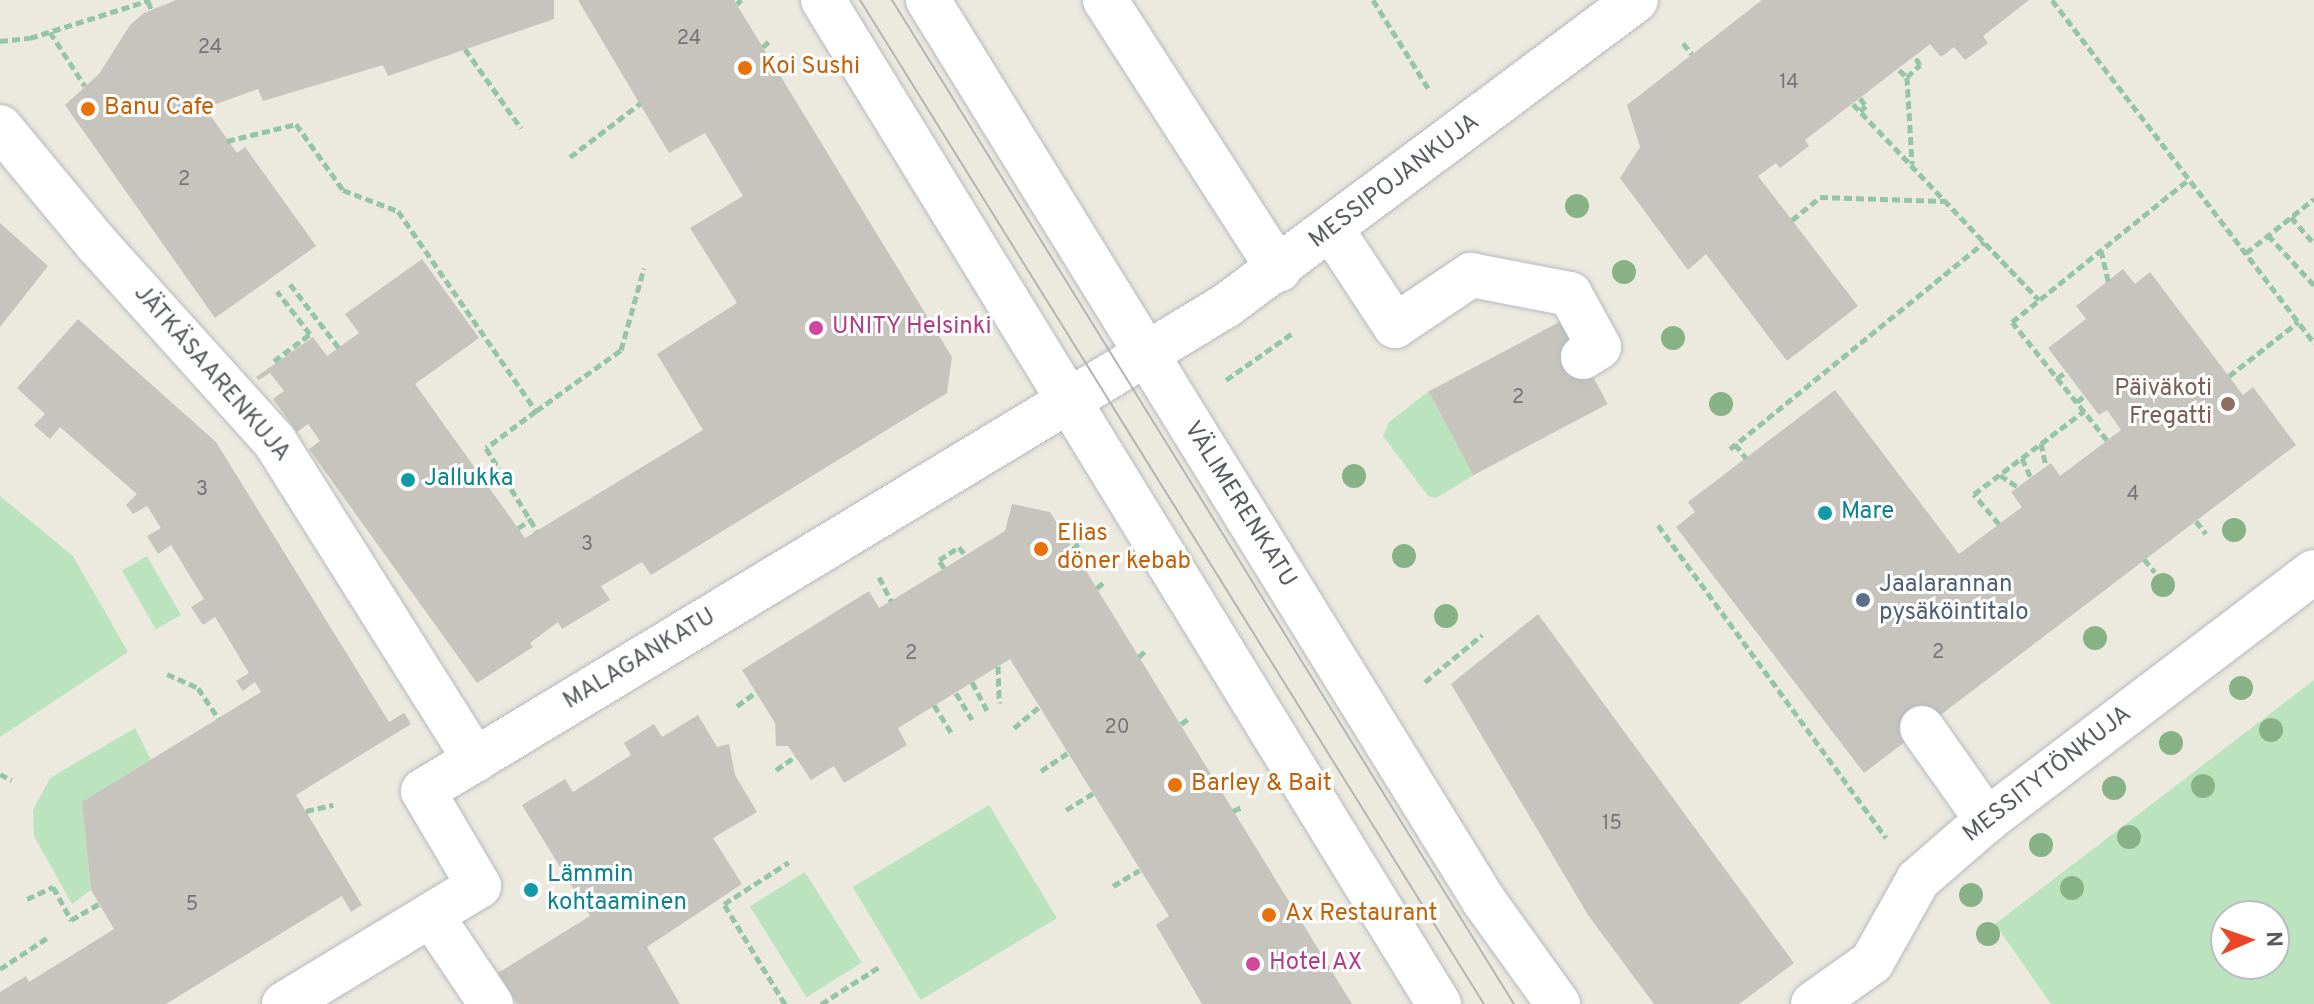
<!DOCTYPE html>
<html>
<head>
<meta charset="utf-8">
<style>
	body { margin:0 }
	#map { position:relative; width:2314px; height:1004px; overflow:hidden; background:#eceadf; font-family:Overpass,sans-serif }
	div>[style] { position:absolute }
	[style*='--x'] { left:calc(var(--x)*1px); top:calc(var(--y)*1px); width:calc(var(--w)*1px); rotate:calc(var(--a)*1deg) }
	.green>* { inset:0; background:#bbe4be; transform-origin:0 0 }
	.building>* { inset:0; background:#c6c4bd; transform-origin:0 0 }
	.path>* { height:5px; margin-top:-2.5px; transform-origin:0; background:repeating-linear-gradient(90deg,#94c5a6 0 8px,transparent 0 12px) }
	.roads { filter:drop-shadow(0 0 2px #b7b9bf) drop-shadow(0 0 2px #b7b9bf) }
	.minor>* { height:44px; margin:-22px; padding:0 22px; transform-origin:22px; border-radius:22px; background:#fff }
	.tram>* { height:2px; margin:-1px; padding:0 1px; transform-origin:1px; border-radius:1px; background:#b3b4b4 }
	.trees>* { width:24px; height:24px; margin:-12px; border-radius:50%; background:#87b286 }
	.dots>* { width:22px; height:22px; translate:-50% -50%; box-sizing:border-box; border:4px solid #fff; border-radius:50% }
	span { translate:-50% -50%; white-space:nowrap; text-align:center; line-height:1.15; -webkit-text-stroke:6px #fff; paint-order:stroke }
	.number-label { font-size:20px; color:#747578 }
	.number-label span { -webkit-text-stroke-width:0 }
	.food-label { font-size:24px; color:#c56008 }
	.left { translate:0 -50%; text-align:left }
	.street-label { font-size:24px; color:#585b61 }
	.hotel-label { font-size:24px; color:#b23c85 }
	.education-label { font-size:24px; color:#785e54 }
	.right { translate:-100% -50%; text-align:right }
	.culture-label { font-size:24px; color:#0d838f }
	.service-label { font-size:24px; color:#4e5e75 }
	.north { position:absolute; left:2210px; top:900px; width:80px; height:80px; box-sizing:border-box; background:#fff; border:2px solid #bcbdc0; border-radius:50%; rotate:88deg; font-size:22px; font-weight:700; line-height:32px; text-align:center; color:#585b61 }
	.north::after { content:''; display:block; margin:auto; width:28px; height:36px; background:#e94728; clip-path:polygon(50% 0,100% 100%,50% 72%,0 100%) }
</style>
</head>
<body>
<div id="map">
	<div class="green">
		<div style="clip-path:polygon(1429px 391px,1474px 475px,1436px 498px,1428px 496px,1383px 436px,1389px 422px)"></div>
		<div style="clip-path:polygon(0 496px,73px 556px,128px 652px,0 737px)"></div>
		<div style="left:147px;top:556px;width:68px;height:29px;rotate:60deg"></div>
		<div style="clip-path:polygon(evenodd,2314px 680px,2314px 1004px,2051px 1004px,1995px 924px,2314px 680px,2226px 916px,2274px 916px,2274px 964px,2226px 964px,2226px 916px)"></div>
		<div style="clip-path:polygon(135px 728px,151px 760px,82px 802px,91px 890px,72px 904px,34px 836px,33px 810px,50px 778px)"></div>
		<div style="left:989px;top:805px;width:132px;height:159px;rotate:59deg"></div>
		<div style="left:805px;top:872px;width:107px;height:65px;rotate:58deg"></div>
	</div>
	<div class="building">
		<div style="clip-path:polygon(176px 0,554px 0,554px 19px,388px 76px,383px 65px,263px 101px,258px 89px,205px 108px,237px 153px,245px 147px,316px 246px,215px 318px,65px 105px,99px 74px,130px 25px,144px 13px)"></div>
		<div style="clip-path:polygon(578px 0,734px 0,952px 357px,947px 393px,651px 575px,642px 562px,601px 586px,610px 600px,562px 629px,558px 622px,530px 643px,533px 647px,477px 683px,309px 449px,320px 441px,308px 424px,297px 432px,273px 399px,284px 391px,270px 373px,259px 380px,256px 377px,313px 337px,327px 356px,359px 333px,345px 314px,422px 259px,479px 338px,415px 384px,525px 538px,703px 430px,657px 354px,737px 303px,690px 228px,743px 196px,705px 133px,669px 153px)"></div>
		<div style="clip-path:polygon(1762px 0,2029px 0,1983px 36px,1988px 43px,1965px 60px,1954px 47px,1941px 57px,1930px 44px,1805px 140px,1809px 146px,1780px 168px,1776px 163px,1758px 176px,1858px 306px,1787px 361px,1706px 254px,1688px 270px,1620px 178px,1640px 147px,1627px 105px)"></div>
		<div style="clip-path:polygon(0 223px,48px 266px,0 327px)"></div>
		<div style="clip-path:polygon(2123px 269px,2135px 284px,2150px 272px,2243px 395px,2253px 387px,2296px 445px,1864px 773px,1676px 527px,1695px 512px,1688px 502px,1835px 390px,1959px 554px,2022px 507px,2011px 492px,2051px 463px,2060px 476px,2121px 430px,2107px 410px,2099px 415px,2048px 348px,2086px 319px,2076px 306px)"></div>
		<div style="clip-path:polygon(78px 319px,216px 442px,389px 722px,404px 713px,411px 724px,296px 795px,362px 905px,351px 912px,342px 896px,166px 1004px,0 1004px,0 992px,26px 976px,29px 982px,114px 929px,91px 890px,82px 802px,261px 692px,255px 682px,243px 691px,236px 681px,249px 673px,215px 617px,203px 625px,191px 607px,204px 599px,171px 545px,158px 554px,147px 536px,161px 528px,147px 506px,133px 514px,126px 505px,137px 494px,60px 427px,50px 439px,34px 425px,45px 414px,17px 388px)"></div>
		<div style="left:1563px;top:320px;width:95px;height:152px;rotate:62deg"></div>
		<div style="clip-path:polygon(1012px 504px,1050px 512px,1352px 1004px,1202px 1004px,1156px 925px,1169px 916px,1010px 659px,898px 728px,907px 745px,844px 783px,834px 766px,811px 780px,788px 746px,776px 746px,775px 723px,742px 670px,869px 591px,879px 608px,891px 601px,1005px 531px)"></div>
		<div style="clip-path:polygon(1538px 614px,1794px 963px,1739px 1004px,1654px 1004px,1588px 915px,1451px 684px)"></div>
		<div style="clip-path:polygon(698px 715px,717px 747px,729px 744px,735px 775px,757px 812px,713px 838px,742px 884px,647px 947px,680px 1004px,517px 1004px,498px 973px,590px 916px,522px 805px,565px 779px,573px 792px,631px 755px,624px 743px,654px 724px,662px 737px)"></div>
	</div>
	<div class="path">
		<div style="--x:1373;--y:0;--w:104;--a:58"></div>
		<div style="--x:2052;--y:0;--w:432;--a:52.6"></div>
		<div style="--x:148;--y:1;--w:9;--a:69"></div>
		<div style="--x:737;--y:4;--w:6;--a:-45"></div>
		<div style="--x:50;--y:32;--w:64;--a:57.1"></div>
		<div style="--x:0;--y:41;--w:30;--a:-6"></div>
		<div style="--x:30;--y:38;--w:126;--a:-17.6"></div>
		<div style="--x:1683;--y:43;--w:14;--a:51"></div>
		<div style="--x:763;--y:47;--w:10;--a:-45"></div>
		<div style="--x:465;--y:49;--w:97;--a:54.7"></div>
		<div style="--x:1899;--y:70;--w:11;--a:41"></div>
		<div style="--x:1907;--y:77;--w:87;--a:86.7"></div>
		<div style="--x:1907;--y:77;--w:18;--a:-43"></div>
		<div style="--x:1920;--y:65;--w:9;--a:-122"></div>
		<div style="--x:1860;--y:98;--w:10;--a:53"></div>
		<div style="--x:1866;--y:106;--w:8;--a:140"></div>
		<div style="--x:1853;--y:104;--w:270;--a:46.5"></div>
		<div style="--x:227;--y:141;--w:71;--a:-13.8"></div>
		<div style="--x:296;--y:124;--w:81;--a:54.5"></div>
		<div style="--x:343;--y:190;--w:59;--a:20.9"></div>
		<div style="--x:398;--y:211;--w:243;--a:55.4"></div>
		<div style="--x:536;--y:411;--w:62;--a:143.5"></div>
		<div style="--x:486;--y:448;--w:97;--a:58.4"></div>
		<div style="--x:570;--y:157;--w:89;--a:-37.3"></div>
		<div style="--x:2291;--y:217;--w:35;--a:49"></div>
		<div style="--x:1792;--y:220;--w:36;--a:-39"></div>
		<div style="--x:1820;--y:197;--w:125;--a:1.8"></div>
		<div style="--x:2268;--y:235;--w:68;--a:47.4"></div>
		<div style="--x:2101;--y:250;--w:32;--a:77"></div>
		<div style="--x:2246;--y:253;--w:87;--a:-38.5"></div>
		<div style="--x:290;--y:284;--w:81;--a:52.6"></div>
		<div style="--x:274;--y:361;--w:45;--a:-36.9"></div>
		<div style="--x:310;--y:334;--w:54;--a:-127.5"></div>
		<div style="--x:2229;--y:376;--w:88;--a:-38"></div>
		<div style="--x:2057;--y:378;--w:11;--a:-34"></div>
		<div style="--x:1226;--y:380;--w:83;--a:-35.2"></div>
		<div style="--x:2077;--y:402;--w:9;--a:-41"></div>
		<div style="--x:536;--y:411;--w:105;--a:-35.7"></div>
		<div style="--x:621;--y:350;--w:85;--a:-74.3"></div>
		<div style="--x:2107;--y:440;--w:151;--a:-128.8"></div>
		<div style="--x:2012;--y:322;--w:228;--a:-38.9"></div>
		<div style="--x:2041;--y:443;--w:24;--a:78"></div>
		<div style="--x:1735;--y:444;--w:18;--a:52"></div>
		<div style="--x:1730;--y:449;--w:328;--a:-39.1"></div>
		<div style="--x:2022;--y:458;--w:22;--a:66"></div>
		<div style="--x:2000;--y:475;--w:22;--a:34"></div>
		<div style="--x:2196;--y:521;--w:16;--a:52"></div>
		<div style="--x:1999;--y:524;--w:39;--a:-130"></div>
		<div style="--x:1974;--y:494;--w:138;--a:-37"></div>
		<div style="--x:1658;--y:525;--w:387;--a:53.9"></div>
		<div style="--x:518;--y:528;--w:17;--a:-33"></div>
		<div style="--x:1073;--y:549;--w:8;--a:-45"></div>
		<div style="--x:2144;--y:559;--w:17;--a:50"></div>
		<div style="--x:944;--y:568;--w:9;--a:-122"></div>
		<div style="--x:939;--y:560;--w:24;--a:-33"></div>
		<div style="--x:959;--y:547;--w:10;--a:53"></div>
		<div style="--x:879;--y:577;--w:27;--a:63"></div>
		<div style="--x:1097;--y:588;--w:8;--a:-40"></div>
		<div style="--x:1139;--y:657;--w:8;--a:-45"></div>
		<div style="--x:998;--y:666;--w:37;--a:88"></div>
		<div style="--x:167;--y:674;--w:34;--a:24"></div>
		<div style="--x:198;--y:688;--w:37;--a:56"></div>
		<div style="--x:972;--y:682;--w:32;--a:62"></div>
		<div style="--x:1425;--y:682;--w:74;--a:-39.5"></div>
		<div style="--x:956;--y:693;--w:31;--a:59"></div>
		<div style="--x:934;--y:705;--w:32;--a:58"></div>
		<div style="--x:737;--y:706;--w:24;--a:-36"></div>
		<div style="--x:1181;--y:724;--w:9;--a:-36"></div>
		<div style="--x:1014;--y:728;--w:33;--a:-40"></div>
		<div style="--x:776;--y:770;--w:24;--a:-35"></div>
		<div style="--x:1041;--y:771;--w:32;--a:-34"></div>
		<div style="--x:0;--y:774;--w:13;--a:27"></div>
		<div style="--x:1066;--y:810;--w:32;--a:-32"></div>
		<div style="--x:306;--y:811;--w:28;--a:-13"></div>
		<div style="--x:1233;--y:811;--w:10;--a:-24"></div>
		<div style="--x:1113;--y:886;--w:31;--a:-31"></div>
		<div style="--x:27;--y:899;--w:29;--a:-25"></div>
		<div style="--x:53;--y:887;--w:38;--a:61"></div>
		<div style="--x:71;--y:920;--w:32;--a:-30"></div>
		<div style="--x:0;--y:969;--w:56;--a:-33.4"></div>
		<div style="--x:785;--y:1004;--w:117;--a:-121.4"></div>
		<div style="--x:724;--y:904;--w:77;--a:-32.9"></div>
		<div style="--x:821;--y:1004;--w:69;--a:-32.5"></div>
	</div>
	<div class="roads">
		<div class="minor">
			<div style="--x:823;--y:0;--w:1178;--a:58.47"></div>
			<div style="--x:928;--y:0;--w:1059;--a:58.32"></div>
			<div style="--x:1484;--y:901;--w:127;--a:54.3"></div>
			<div style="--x:1105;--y:0;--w:321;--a:57.2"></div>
			<div style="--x:0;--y:127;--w:151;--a:50.4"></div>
			<div style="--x:96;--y:243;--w:268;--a:48"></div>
			<div style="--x:275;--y:442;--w:376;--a:57.8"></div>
			<div style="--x:1332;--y:230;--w:115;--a:56.7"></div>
			<div style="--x:1395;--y:326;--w:92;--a:-33.9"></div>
			<div style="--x:1471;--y:275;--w:101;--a:10.9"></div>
			<div style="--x:1570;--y:294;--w:60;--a:61.3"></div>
			<div style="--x:1599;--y:347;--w:19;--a:148"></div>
			<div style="--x:1922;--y:728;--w:113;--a:54.8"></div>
			<div style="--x:431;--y:915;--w:107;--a:56"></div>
			<div style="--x:284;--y:1004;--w:228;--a:-31.2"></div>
			<div style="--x:479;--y:886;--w:110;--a:-120.5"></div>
			<div style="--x:423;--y:791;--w:939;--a:-31.15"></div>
			<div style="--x:1227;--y:305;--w:510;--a:-36.71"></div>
			<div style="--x:1813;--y:1004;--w:72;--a:-35.4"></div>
			<div style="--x:1872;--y:962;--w:94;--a:-60.7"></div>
			<div style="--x:1918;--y:880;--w:91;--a:-41"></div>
			<div style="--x:1987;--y:820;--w:410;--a:-37.2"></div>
		</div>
	</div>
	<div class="tram">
		<div style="--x:860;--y:0;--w:1182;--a:58.14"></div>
		<div style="--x:892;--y:0;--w:1181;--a:58.22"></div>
	</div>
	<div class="trees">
		<div style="left:1577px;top:206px"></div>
		<div style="left:1624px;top:272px"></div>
		<div style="left:1673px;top:338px"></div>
		<div style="left:1721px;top:404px"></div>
		<div style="left:1354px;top:476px"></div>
		<div style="left:2234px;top:530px"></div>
		<div style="left:1404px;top:556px"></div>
		<div style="left:2163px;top:585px"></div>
		<div style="left:1446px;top:616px"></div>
		<div style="left:2095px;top:638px"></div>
		<div style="left:2241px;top:688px"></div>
		<div style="left:2271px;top:730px"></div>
		<div style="left:2171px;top:743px"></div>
		<div style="left:2203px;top:786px"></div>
		<div style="left:2114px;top:788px"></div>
		<div style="left:2129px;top:837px"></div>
		<div style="left:2041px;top:845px"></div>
		<div style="left:2072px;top:888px"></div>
		<div style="left:1971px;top:895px"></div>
		<div style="left:1988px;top:934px"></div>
	</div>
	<div class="dots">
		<div style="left:745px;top:68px;background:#e8710a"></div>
		<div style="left:88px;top:109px;background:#e8710a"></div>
		<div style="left:816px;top:328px;background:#d1479c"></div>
		<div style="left:2228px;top:404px;background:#8d6e63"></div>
		<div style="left:408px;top:480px;background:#0f9aa8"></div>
		<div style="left:1825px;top:513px;background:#0f9aa8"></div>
		<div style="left:1041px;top:549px;background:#e8710a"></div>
		<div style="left:1863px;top:600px;background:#5c6f8a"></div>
		<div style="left:1175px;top:785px;background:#e8710a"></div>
		<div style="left:531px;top:890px;background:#0f9aa8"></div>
		<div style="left:1269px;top:915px;background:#e8710a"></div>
		<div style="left:1253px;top:964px;background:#d1479c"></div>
	</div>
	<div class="number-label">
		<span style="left:689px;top:39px">24</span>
		<span style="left:210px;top:48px">24</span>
		<span style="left:1789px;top:83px">14</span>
		<span style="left:184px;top:180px">2</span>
		<span style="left:1518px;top:398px">2</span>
		<span style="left:202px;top:490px">3</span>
		<span style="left:2133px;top:495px">4</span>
		<span style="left:587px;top:545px">3</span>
		<span style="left:1938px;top:653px">2</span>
		<span style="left:911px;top:654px">2</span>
		<span style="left:1117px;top:728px">20</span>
		<span style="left:1612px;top:824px">15</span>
		<span style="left:192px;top:905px">5</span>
	</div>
	<div class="food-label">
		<span class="left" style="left:761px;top:68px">Koi Sushi</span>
		<span class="left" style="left:104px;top:109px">Banu Cafe</span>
		<span class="left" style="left:1057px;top:549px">Elias<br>döner kebab</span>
		<span class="left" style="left:1191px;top:785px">Barley &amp; Bait</span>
		<span class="left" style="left:1285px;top:915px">Ax Restaurant</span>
	</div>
	<div class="street-label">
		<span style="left:1395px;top:182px;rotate:-37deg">MESSIPOJANKUJA</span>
		<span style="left:211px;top:374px;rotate:49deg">JÄTKÄSAARENKUJA</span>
		<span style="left:1239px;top:505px;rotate:58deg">VÄLIMERENKATU</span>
		<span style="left:640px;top:660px;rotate:-31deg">MALAGANKATU</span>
		<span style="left:2048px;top:775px;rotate:-38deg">MESSITYTÖNKUJA</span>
	</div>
	<div class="hotel-label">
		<span class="left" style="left:832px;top:328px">UNITY Helsinki</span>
		<span class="left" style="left:1269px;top:964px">Hotel AX</span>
	</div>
	<div class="education-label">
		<span class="right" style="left:2212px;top:404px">Päiväkoti<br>Fregatti</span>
	</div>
	<div class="culture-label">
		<span class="left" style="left:424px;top:480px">Jallukka</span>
		<span class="left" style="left:1841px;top:513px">Mare</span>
		<span class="left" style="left:547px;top:890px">Lämmin<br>kohtaaminen</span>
	</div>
	<div class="service-label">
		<span class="left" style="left:1879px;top:600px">Jaalarannan<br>pysäköintitalo</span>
	</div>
	<div class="north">N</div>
</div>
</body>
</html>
